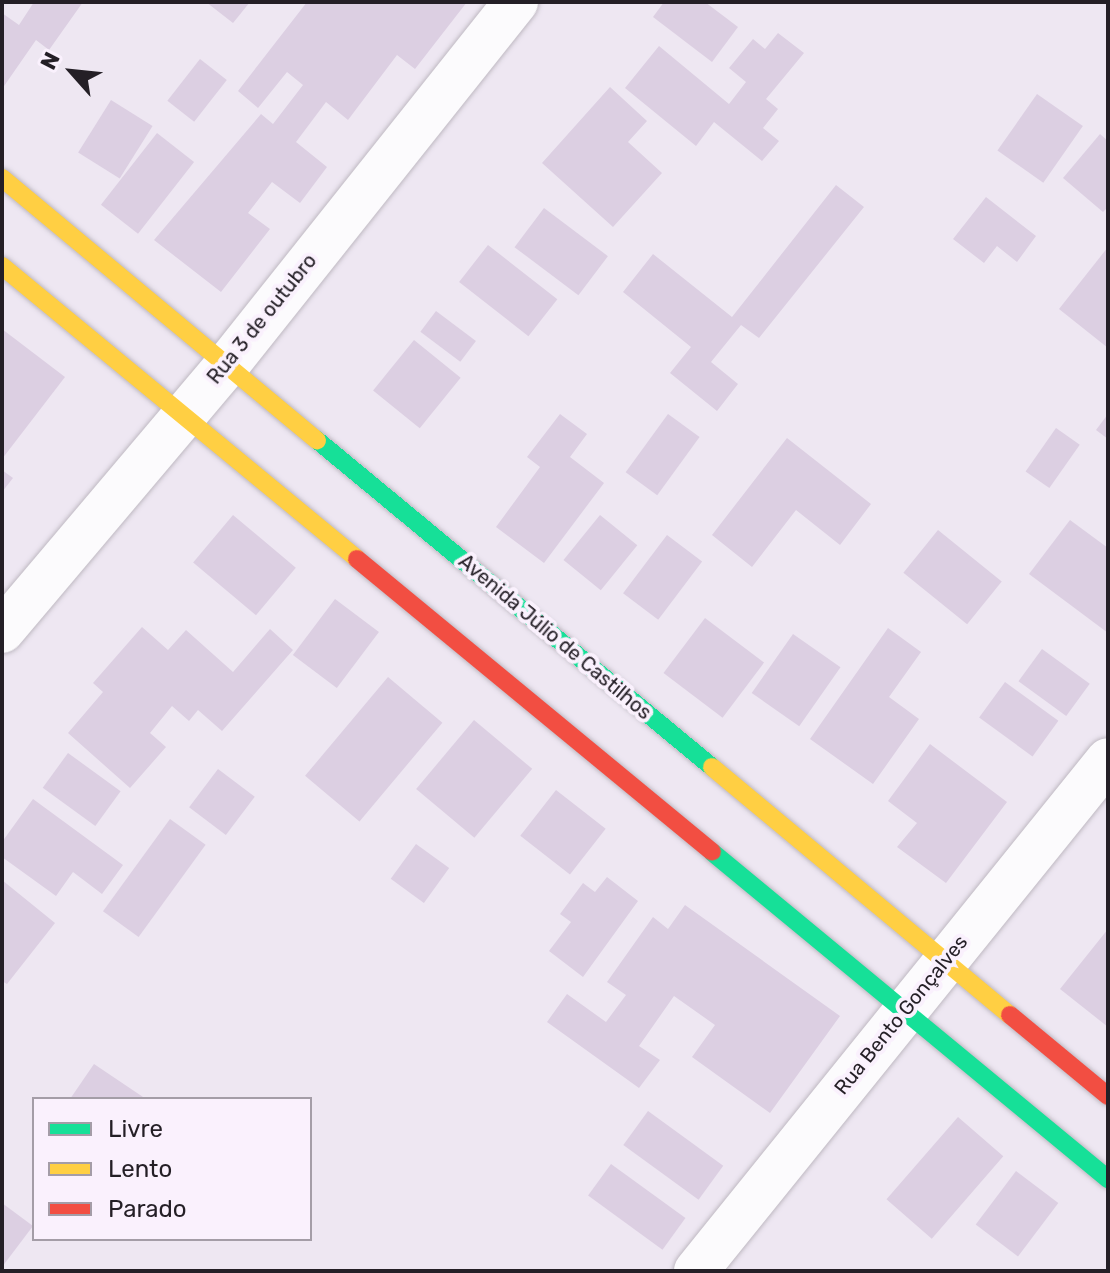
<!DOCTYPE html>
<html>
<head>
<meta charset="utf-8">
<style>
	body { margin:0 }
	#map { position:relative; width:1110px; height:1273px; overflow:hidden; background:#eee7f2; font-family:Rubik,sans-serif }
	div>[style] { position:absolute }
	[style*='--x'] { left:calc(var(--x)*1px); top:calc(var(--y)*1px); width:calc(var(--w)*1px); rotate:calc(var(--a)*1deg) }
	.building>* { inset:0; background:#dccfe2; transform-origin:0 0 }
	.roads { filter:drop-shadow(0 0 2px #bfb9c2) drop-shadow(0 0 2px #bfb9c2) }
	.street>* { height:44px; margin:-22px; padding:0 22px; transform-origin:22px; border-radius:22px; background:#fcfbfd }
	.fast>* { height:18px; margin:-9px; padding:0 9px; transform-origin:9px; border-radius:9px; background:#16e098 }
	.slow>* { height:18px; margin:-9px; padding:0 9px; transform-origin:9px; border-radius:9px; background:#ffcf43 }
	.jam>* { height:18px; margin:-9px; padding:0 9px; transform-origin:9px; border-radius:9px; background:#f24e42 }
	span { translate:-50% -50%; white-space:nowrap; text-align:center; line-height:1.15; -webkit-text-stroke:8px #faf1fd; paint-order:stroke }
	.street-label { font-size:20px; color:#241f26 }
	.frame { position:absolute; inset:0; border:4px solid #241f26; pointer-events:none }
	.legend { position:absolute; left:32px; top:1097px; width:280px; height:144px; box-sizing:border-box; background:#faf1fd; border:2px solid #a49da7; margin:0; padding:10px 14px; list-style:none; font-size:24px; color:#241f26 }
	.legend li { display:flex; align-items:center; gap:16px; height:40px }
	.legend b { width:40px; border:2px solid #a49da7 }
	.north { position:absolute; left:32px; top:32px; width:80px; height:80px; -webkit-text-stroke:6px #faf1fd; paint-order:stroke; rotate:297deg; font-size:22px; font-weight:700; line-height:32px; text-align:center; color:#241f26 }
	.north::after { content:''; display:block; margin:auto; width:28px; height:36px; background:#241f26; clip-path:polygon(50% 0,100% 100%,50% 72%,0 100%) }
</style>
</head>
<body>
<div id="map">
	<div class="building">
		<div style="clip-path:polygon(34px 2px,83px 2px,49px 50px,36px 40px,2px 89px,2px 13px,19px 25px)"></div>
		<div style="clip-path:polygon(206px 2px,250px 2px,233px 23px)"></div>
		<div style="clip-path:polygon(307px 2px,467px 2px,415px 69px,397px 55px,348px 120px,326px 102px,296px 142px,327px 167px,300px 203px,272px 182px,248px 213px,270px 229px,221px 292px,154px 240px,261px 114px,273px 124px,303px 85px,287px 72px,258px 108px,238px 91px)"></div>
		<div style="clip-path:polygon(664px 2px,705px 2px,738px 27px,712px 62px,653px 17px)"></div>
		<div style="clip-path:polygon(778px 33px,804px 53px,766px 99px,778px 109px,763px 128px,779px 141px,762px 161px,714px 122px,696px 146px,625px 88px,659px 46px,729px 104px,746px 82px,729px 68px,753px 39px,765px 49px)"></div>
		<div style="left:200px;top:59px;width:34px;height:53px;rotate:38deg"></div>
		<div style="clip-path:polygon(610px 87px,647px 121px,628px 142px,662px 173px,613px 227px,542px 163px)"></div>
		<div style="left:1037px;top:94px;width:56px;height:69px;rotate:35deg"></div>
		<div style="left:111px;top:100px;width:49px;height:62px;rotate:32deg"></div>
		<div style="left:157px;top:133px;width:47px;height:91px;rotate:38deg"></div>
		<div style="clip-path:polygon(1100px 134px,1108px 141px,1108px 207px,1103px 212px,1063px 178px)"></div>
		<div style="clip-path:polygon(836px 185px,864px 207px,759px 338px,741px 325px,711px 362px,738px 384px,717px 411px,670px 373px,691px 347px,623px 292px,653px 254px,732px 317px)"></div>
		<div style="clip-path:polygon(986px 197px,1036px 236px,1017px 262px,997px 246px,984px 263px,953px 239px)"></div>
		<div style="left:544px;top:208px;width:80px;height:49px;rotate:37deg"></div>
		<div style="left:488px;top:245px;width:88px;height:47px;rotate:38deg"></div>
		<div style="clip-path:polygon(1108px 247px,1108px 348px,1059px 309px)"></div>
		<div style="left:436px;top:311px;width:50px;height:26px;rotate:37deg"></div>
		<div style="clip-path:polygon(2px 329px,65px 377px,2px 459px)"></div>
		<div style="left:414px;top:340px;width:60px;height:65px;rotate:39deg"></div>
		<div style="clip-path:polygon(560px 414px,587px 434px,570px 457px,604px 483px,544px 563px,496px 527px,540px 467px,527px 457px)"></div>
		<div style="left:668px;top:414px;width:39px;height:72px;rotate:36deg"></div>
		<div style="clip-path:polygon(1108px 414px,1108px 439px,1096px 430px)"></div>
		<div style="left:1056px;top:428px;width:29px;height:53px;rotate:35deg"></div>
		<div style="clip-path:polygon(787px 438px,871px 504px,840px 545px,796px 510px,752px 567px,712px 535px)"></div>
		<div style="clip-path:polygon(2px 470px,13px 478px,2px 492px)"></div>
		<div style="left:233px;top:515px;width:82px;height:62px;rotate:40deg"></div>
		<div style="left:600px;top:515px;width:48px;height:58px;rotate:39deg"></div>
		<div style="clip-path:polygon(1070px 520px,1108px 548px,1108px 633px,1029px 574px)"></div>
		<div style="left:938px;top:530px;width:82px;height:55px;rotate:39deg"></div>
		<div style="left:667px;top:535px;width:44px;height:73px;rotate:37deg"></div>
		<div style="left:335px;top:599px;width:55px;height:70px;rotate:37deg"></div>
		<div style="left:705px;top:618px;width:74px;height:69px;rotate:37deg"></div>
		<div style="clip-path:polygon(142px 627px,168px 650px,186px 630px,233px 672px,270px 629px,293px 650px,222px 731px,198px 710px,189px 721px,172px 706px,150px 733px,166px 747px,130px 788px,68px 733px,103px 692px,93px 683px)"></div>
		<div style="clip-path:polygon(888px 628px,921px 652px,889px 697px,919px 719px,873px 784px,810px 739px)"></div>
		<div style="left:793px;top:634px;width:58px;height:72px;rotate:35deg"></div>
		<div style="left:1042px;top:649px;width:59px;height:40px;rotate:36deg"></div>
		<div style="left:388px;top:677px;width:71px;height:129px;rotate:40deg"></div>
		<div style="left:1005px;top:682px;width:66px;height:44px;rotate:36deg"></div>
		<div style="left:474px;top:720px;width:76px;height:90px;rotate:40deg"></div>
		<div style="clip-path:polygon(930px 744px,1007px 802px,946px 883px,897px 847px,917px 823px,888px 801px)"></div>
		<div style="left:68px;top:753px;width:65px;height:43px;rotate:36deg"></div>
		<div style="left:218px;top:769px;width:46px;height:48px;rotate:37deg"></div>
		<div style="left:556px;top:790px;width:63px;height:58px;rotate:38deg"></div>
		<div style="clip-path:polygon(33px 799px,123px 865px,102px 894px,73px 872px,56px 896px,2px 857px,2px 842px)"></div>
		<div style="left:170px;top:819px;width:44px;height:114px;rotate:36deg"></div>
		<div style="left:416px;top:844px;width:41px;height:43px;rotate:36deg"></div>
		<div style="clip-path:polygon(607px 877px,638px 901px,583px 977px,549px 951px,571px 922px,560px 914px,583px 883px,595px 892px)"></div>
		<div style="clip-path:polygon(2px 880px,55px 923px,7px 984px,2px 981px)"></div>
		<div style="clip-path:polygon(685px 905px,840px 1016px,770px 1113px,692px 1057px,715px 1025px,674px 996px,639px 1046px,660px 1060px,639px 1088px,547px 1022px,567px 994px,606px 1022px,626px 995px,607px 982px,653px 917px,668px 929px)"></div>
		<div style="clip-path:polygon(1108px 929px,1108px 1027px,1060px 989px)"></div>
		<div style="clip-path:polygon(94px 1064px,146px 1099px,70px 1099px)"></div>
		<div style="left:648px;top:1111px;width:93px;height:42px;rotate:36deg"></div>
		<div style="left:958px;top:1117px;width:60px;height:109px;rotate:41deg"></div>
		<div style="left:611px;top:1164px;width:92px;height:39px;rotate:36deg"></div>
		<div style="left:1016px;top:1171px;width:53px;height:67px;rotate:37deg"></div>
		<div style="clip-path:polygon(2px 1203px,33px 1226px,2px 1267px)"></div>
	</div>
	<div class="roads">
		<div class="street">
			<div style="--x:2;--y:631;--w:350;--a:-49.8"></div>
			<div style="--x:228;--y:364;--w:463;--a:-51.5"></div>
			<div style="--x:696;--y:1271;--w:656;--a:-51.12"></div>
		</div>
		<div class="fast">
			<div style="--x:317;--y:440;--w:513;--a:39.62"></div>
			<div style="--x:712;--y:852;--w:514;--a:39.55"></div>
		</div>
		<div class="slow">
			<div style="--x:2;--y:178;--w:410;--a:39.8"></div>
			<div style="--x:2;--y:266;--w:460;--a:39.5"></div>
			<div style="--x:712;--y:767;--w:388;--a:39.8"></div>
		</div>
		<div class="jam">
			<div style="--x:357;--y:559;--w:460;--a:39.5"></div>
			<div style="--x:1010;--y:1015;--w:127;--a:39.6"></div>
		</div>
	</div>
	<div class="street-label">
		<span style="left:262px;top:319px;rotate:-51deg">Rua 3 de outubro</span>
		<span style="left:555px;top:637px;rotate:40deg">Avenida Júlio de Castilhos</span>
		<span style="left:901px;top:1015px;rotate:-51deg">Rua Bento Gonçalves</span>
	</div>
	<div class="frame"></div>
	<ul class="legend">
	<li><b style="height:10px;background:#16e098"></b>Livre</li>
	<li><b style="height:10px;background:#ffcf43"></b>Lento</li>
	<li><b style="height:10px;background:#f24e42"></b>Parado</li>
	</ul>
	<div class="north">N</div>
</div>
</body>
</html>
